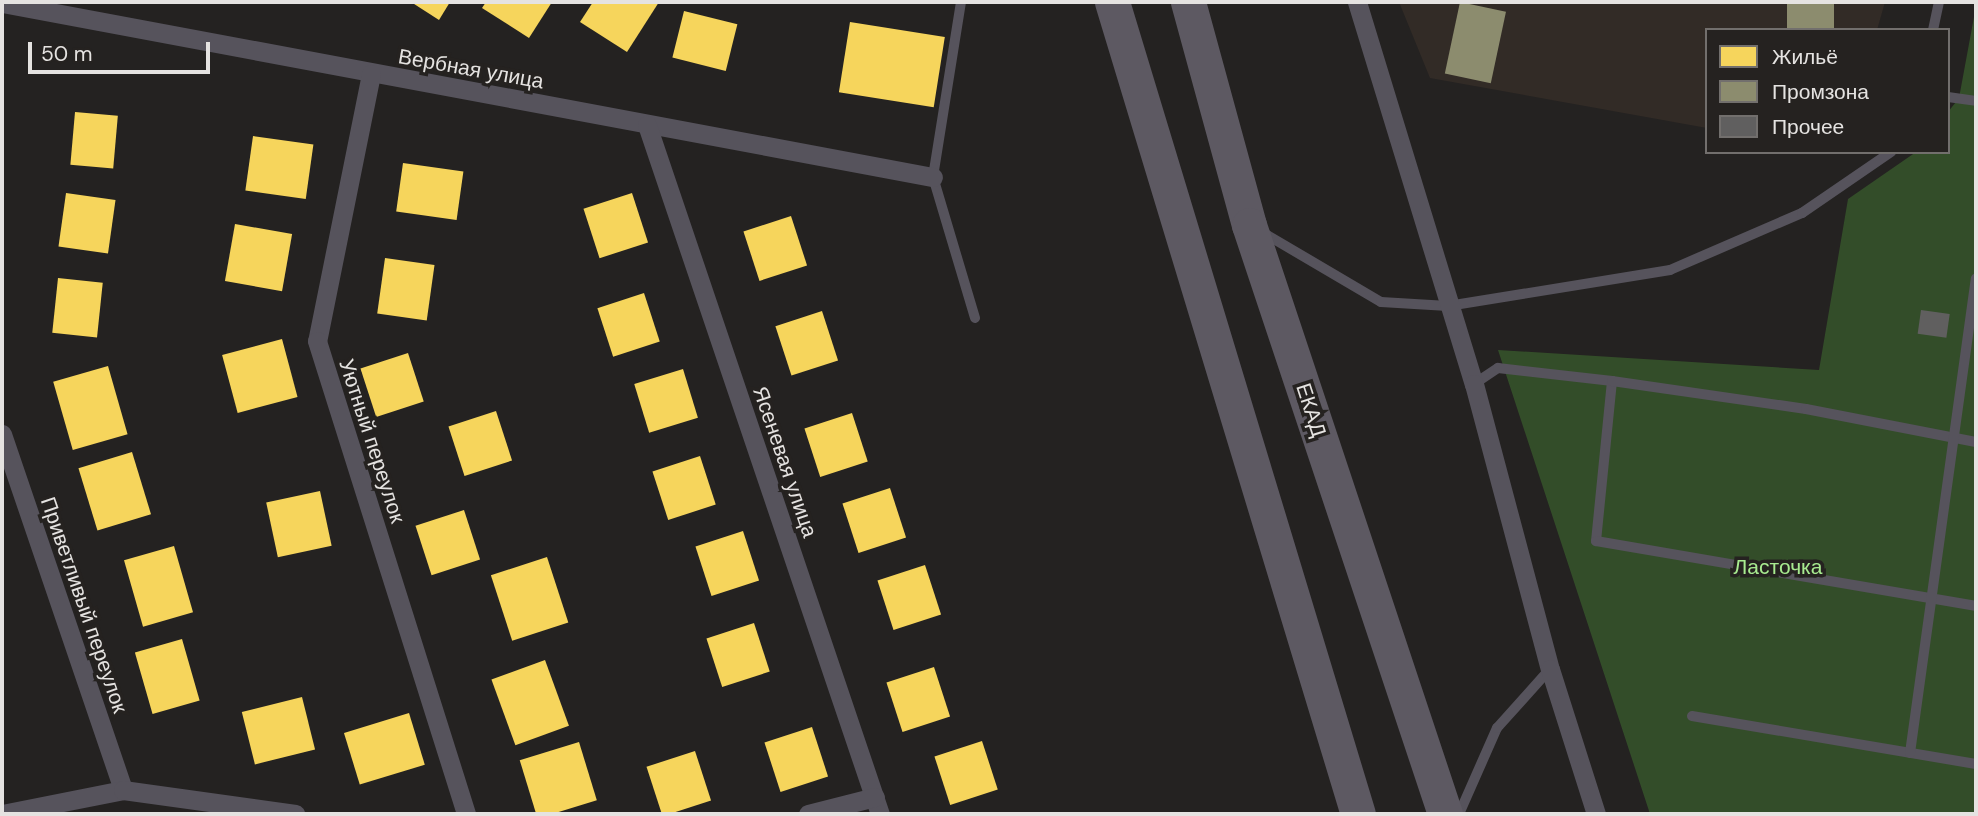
<!DOCTYPE html>
<html>
<head>
<meta charset="utf-8">
<style>
	body { margin:0 }
	#map { position:relative; width:1978px; height:816px; overflow:hidden; background:#242221; font-family:"DM Sans",sans-serif }
	div>[style] { position:absolute }
	[style*='--x'] { left:calc(var(--x)*1px); top:calc(var(--y)*1px); width:calc(var(--w)*1px); rotate:calc(var(--a)*1deg) }
	.built>* { inset:0; background:#322b26 }
	.green>* { inset:0; background:#334d29 }
	.homes>* { inset:0; background:#f6d55c; transform-origin:0 0 }
	.industry>* { inset:0; background:#8c8c6e; transform-origin:0 0 }
	.building>* { inset:0; background:#605f5f; transform-origin:0 0 }
	.lane>* { height:10px; margin:-5px; padding:0 5px; transform-origin:5px; border-radius:5px; background:#56535c }
	.street>* { height:19px; margin:-9.5px; padding:0 9.5px; transform-origin:9.5px; border-radius:9.5px; background:#56535c }
	.highway>* { height:35px; margin:-17.5px; padding:0 17.5px; transform-origin:17.5px; border-radius:17.5px; background:#5d5962 }
	span { translate:-50% -50%; white-space:nowrap; text-align:center; line-height:1.15; -webkit-text-stroke:7px #252220; paint-order:stroke }
	.street-label { font-size:21px; color:#e5e3e1 }
	.park-label { font-size:21px; color:#a8eb90 }
	.frame { position:absolute; inset:0; border:4px solid #e5e3e1; pointer-events:none }
	.legend { position:absolute; left:1705px; top:28px; width:245px; height:126px; box-sizing:border-box; background:#252220; border:2px solid #726f6d; margin:0; padding:9px 12px; list-style:none; font-size:21px; color:#e5e3e1 }
	.legend li { display:flex; align-items:center; gap:14px; height:35px }
	.legend b { width:35px; border:2px solid #726f6d }
	.scale { position:absolute; left:28px; top:42px; width:182px; height:32px; box-sizing:border-box; border:4px solid #e5e3e1; border-top:0; padding-left:9px; font-size:21px; line-height:24px; white-space:nowrap; color:#e5e3e1; -webkit-text-stroke:5px #252220; paint-order:stroke }
</style>
</head>
<body>
<div id="map">
	<div class="built">
		<div style="clip-path:polygon(1399px 2px,1885px 2px,1877px 30px,1707px 30px,1707px 128px,1430px 78px)"></div>
	</div>
	<div class="green">
		<div style="clip-path:polygon(1976px 6px,1976px 814px,1650px 814px,1498px 350px,1819px 370px,1848px 199px,1916px 152px,1948px 152px,1948px 112px,1959px 98px)"></div>
	</div>
	<div class="homes">
		<div style="clip-path:polygon(411px 2px,450px 2px,439px 20px)"></div>
		<div style="clip-path:polygon(486px 2px,552px 2px,529px 38px,482px 8px)"></div>
		<div style="clip-path:polygon(593px 2px,659px 2px,627px 52px,580px 22px)"></div>
		<div style="left:684px;top:11px;width:55px;height:48px;rotate:14deg"></div>
		<div style="left:850px;top:22px;width:96px;height:71px;rotate:9deg"></div>
		<div style="left:75px;top:112px;width:43px;height:53px;rotate:5deg"></div>
		<div style="left:253px;top:136px;width:61px;height:55px;rotate:8deg"></div>
		<div style="left:403px;top:163px;width:61px;height:49px;rotate:8deg"></div>
		<div style="left:66px;top:193px;width:50px;height:54px;rotate:8deg"></div>
		<div style="left:632px;top:193px;width:52px;height:51px;rotate:72deg"></div>
		<div style="left:791px;top:216px;width:52px;height:50px;rotate:72deg"></div>
		<div style="left:235px;top:224px;width:58px;height:58px;rotate:10deg"></div>
		<div style="left:385px;top:258px;width:50px;height:56px;rotate:8deg"></div>
		<div style="left:58px;top:278px;width:45px;height:55px;rotate:6deg"></div>
		<div style="left:644px;top:293px;width:51px;height:49px;rotate:72deg"></div>
		<div style="left:822px;top:311px;width:52px;height:49px;rotate:72deg"></div>
		<div style="left:282px;top:339px;width:60px;height:62px;rotate:75deg"></div>
		<div style="left:408px;top:353px;width:51px;height:50px;rotate:72deg"></div>
		<div style="left:108px;top:366px;width:71px;height:57px;rotate:74deg"></div>
		<div style="left:683px;top:369px;width:51px;height:51px;rotate:73deg"></div>
		<div style="left:496px;top:411px;width:52px;height:50px;rotate:72deg"></div>
		<div style="left:852px;top:413px;width:51px;height:50px;rotate:72deg"></div>
		<div style="left:132px;top:452px;width:65px;height:56px;rotate:73deg"></div>
		<div style="left:700px;top:456px;width:51px;height:50px;rotate:72deg"></div>
		<div style="left:890px;top:488px;width:52px;height:50px;rotate:72deg"></div>
		<div style="left:320px;top:491px;width:56px;height:55px;rotate:78deg"></div>
		<div style="left:464px;top:510px;width:52px;height:51px;rotate:72deg"></div>
		<div style="left:743px;top:531px;width:52px;height:50px;rotate:72deg"></div>
		<div style="left:174px;top:546px;width:69px;height:52px;rotate:74deg"></div>
		<div style="left:547px;top:557px;width:69px;height:59px;rotate:72deg"></div>
		<div style="left:925px;top:565px;width:52px;height:50px;rotate:72deg"></div>
		<div style="left:754px;top:623px;width:51px;height:50px;rotate:72deg"></div>
		<div style="left:182px;top:639px;width:64px;height:49px;rotate:74deg"></div>
		<div style="left:545px;top:660px;width:70px;height:57px;rotate:70deg"></div>
		<div style="left:934px;top:667px;width:52px;height:50px;rotate:72deg"></div>
		<div style="left:302px;top:697px;width:54px;height:62px;rotate:76deg"></div>
		<div style="left:409px;top:713px;width:54px;height:68px;rotate:73deg"></div>
		<div style="left:812px;top:727px;width:52px;height:50px;rotate:72deg"></div>
		<div style="left:982px;top:741px;width:51px;height:50px;rotate:72deg"></div>
		<div style="left:579px;top:742px;width:61px;height:62px;rotate:73deg"></div>
		<div style="left:695px;top:751px;width:52px;height:51px;rotate:72deg"></div>
	</div>
	<div class="industry">
		<div style="left:1460px;top:2px;width:47px;height:73px;rotate:12deg"></div>
		<div style="left:1787px;top:2px;width:47px;height:28px"></div>
	</div>
	<div class="building">
		<div style="left:1921px;top:310px;width:29px;height:24px;rotate:8deg"></div>
	</div>
	<div class="lane">
		<div style="--x:961;--y:2;--w:177;--a:99.1"></div>
		<div style="--x:933;--y:177;--w:147;--a:73.4"></div>
		<div style="--x:1933;--y:30;--w:29;--a:-78"></div>
		<div style="--x:1948;--y:97;--w:28;--a:8"></div>
		<div style="--x:1262;--y:232;--w:138;--a:30.5"></div>
		<div style="--x:1381;--y:302;--w:67;--a:3.4"></div>
		<div style="--x:1448;--y:306;--w:225;--a:-9.2"></div>
		<div style="--x:1670;--y:270;--w:144;--a:-23.4"></div>
		<div style="--x:1802;--y:213;--w:108;--a:-34.4"></div>
		<div style="--x:1612;--y:381;--w:161;--a:95.7"></div>
		<div style="--x:1596;--y:541;--w:386;--a:9.7"></div>
		<div style="--x:1474;--y:384;--w:29;--a:-34"></div>
		<div style="--x:1498;--y:368;--w:115;--a:6.5"></div>
		<div style="--x:1612;--y:381;--w:196;--a:8.2"></div>
		<div style="--x:1806;--y:409;--w:173;--a:11"></div>
		<div style="--x:1692;--y:716;--w:288;--a:9.6"></div>
		<div style="--x:1910;--y:753;--w:479;--a:-82.1"></div>
		<div style="--x:1459;--y:814;--w:94;--a:-66.2"></div>
		<div style="--x:1497;--y:728;--w:79;--a:-48.1"></div>
	</div>
	<div class="street">
		<div style="--x:1357;--y:2;--w:400;--a:73"></div>
		<div style="--x:1474;--y:384;--w:295;--a:75.1"></div>
		<div style="--x:1550;--y:669;--w:152;--a:72.4"></div>
		<div style="--x:2;--y:3;--w:947;--a:10.59"></div>
		<div style="--x:371;--y:74;--w:272;--a:101.4"></div>
		<div style="--x:317;--y:341;--w:496;--a:72.5"></div>
		<div style="--x:647;--y:125;--w:727;--a:71.32"></div>
		<div style="--x:2;--y:434;--w:376;--a:71.2"></div>
		<div style="--x:2;--y:814;--w:123;--a:-11.2"></div>
		<div style="--x:123;--y:790;--w:174;--a:7.9"></div>
		<div style="--x:808;--y:814;--w:69;--a:-14.2"></div>
	</div>
	<div class="highway">
		<div style="--x:1112;--y:2;--w:848;--a:73.15"></div>
		<div style="--x:1188;--y:2;--w:231;--a:74.7"></div>
		<div style="--x:1249;--y:225;--w:621;--a:71.59"></div>
	</div>
	<div class="street-label">
		<span style="left:471px;top:69px;rotate:10deg">Вербная улица</span>
		<span style="left:1311px;top:410px;rotate:72deg">ЕКАД</span>
		<span style="left:372px;top:441px;rotate:72deg">Уютный переулок</span>
		<span style="left:785px;top:462px;rotate:71deg">Ясеневая улица</span>
		<span style="left:84px;top:605px;rotate:71deg">Приветливый переулок</span>
	</div>
	<div class="park-label">
		<span style="left:1778px;top:567px">Ласточка</span>
	</div>
	<div class="frame"></div>
	<ul class="legend">
	<li><b style="height:19px;background:#f6d55c"></b>Жильё</li>
	<li><b style="height:19px;background:#8c8c6e"></b>Промзона</li>
	<li><b style="height:19px;background:#605f5f"></b>Прочее</li>
	</ul>
	<div class="scale">50 m</div>
</div>
</body>
</html>
